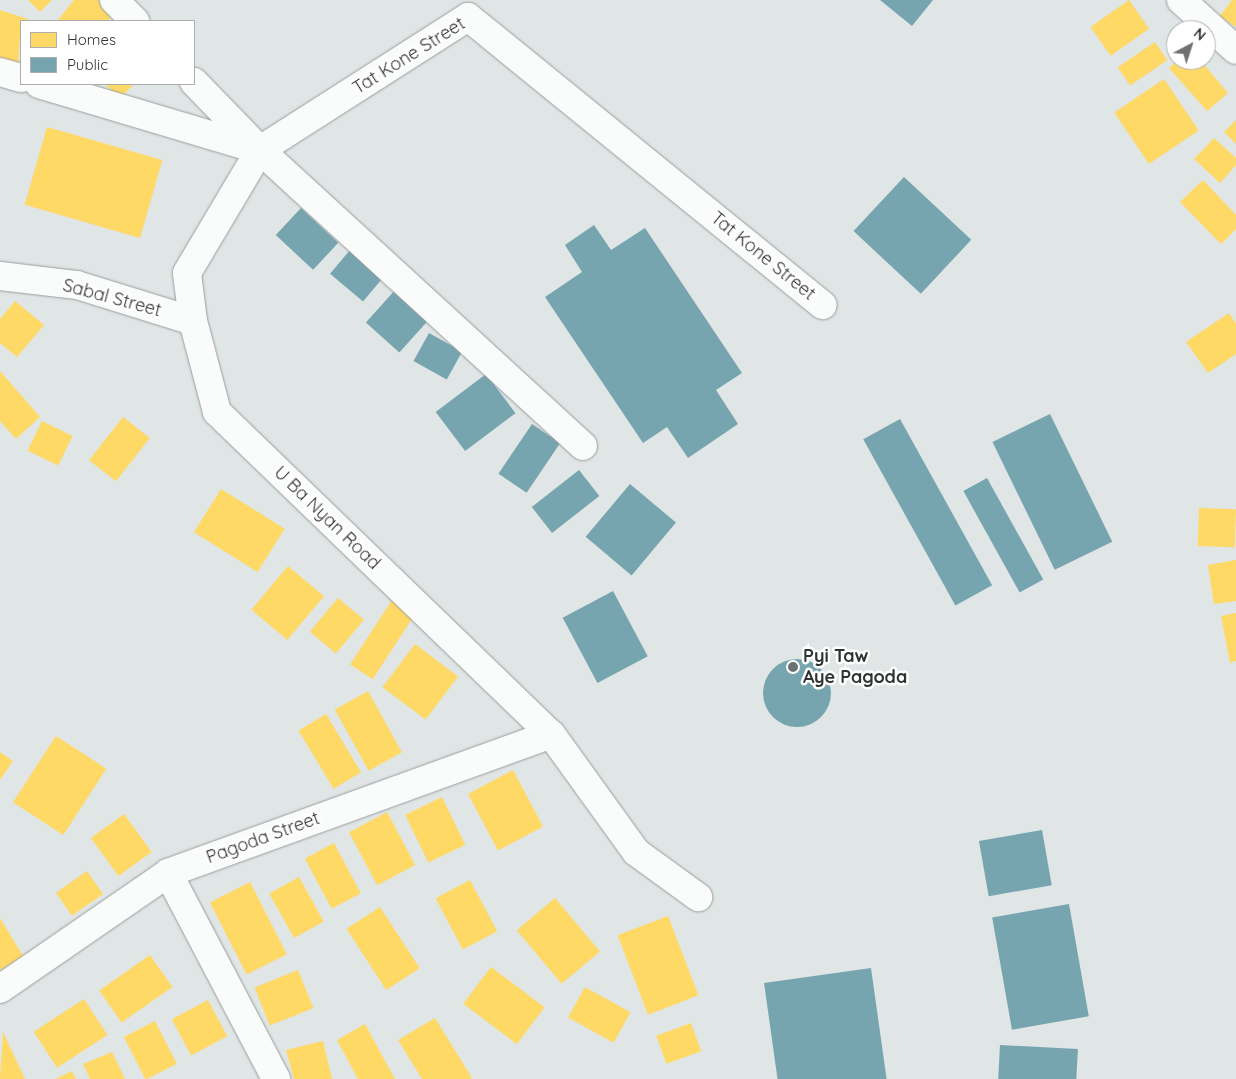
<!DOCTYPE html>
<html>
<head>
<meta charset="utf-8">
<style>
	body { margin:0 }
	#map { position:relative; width:1236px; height:1079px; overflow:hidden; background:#e0e5e5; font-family:Quicksand,sans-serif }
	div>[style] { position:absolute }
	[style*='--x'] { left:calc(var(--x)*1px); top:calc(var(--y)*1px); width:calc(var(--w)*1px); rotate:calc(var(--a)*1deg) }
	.homes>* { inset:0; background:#ffd966; transform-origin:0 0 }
	.public>* { inset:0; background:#76a5af; transform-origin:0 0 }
	.round { border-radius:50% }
	.roads { filter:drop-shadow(0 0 1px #9a9e9e) drop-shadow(0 0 1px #9a9e9e) }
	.minor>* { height:28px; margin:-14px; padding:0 14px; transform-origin:14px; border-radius:14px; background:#fafbfb }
	.dots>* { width:14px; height:14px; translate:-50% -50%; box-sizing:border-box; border:2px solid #fff; border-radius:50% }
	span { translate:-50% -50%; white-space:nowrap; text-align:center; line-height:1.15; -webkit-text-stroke:5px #fff; paint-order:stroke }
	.street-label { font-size:18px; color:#303334 }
	.poi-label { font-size:18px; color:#303334; font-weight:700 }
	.left { translate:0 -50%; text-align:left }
	.legend { position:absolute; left:20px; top:20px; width:175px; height:65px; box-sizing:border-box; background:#fff; border:1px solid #acadae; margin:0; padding:6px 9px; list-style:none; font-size:15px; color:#303334 }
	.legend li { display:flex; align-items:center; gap:10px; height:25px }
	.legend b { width:25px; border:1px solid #acadae }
	.north { position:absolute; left:1166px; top:20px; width:50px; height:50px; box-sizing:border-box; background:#fff; border:1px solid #acadae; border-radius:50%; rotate:40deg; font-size:14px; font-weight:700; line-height:20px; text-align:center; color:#303334 }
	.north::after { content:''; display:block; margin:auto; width:18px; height:22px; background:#6e7172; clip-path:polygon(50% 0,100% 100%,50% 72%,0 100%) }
</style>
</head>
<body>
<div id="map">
	<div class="homes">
		<div style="clip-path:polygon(28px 0,52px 0,40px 12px)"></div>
		<div style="clip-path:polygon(74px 0,98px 0,114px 13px,107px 21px,57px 21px)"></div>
		<div style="left:1129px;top:0;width:35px;height:47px;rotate:55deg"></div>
		<div style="clip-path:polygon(1232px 0,1236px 0,1236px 27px,1220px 16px)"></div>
		<div style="clip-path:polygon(0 10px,34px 21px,21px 21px,18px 66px,0 60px)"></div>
		<div style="left:1155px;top:42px;width:22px;height:45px;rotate:56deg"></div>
		<div style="clip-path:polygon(1178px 60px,1200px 60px,1228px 93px,1207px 111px,1169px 68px)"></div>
		<div style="left:1164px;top:79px;width:62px;height:60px;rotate:56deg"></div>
		<div style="clip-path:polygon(105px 84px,134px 84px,120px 98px)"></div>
		<div style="clip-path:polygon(1236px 120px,1236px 144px,1224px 132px)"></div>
		<div style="left:47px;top:127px;width:120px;height:81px;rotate:16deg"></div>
		<div style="clip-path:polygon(1214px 138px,1236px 158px,1236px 165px,1220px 183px,1194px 159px)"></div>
		<div style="clip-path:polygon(1203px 180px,1236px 215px,1236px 229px,1221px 244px,1180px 202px)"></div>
		<div style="clip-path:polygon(15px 301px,44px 325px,17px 357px,0 343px,0 319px)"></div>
		<div style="clip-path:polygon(1229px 313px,1236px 324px,1236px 354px,1208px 373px,1186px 342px)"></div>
		<div style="clip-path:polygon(0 371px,40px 417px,16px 439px,0 421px)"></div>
		<div style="left:123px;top:417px;width:34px;height:55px;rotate:38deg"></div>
		<div style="left:42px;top:421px;width:34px;height:33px;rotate:26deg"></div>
		<div style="left:221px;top:489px;width:75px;height:51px;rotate:32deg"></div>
		<div style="left:1199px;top:508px;width:37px;height:38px;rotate:2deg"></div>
		<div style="clip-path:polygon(1236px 560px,1236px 601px,1214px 604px,1208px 565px)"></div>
		<div style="left:288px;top:566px;width:47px;height:57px;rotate:40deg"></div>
		<div style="left:338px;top:598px;width:34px;height:44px;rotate:40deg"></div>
		<div style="left:392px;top:600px;width:27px;height:77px;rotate:33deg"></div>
		<div style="clip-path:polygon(1236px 613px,1236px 661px,1230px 663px,1221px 616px)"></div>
		<div style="left:415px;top:644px;width:54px;height:54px;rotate:37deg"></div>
		<div style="left:368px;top:691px;width:70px;height:38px;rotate:61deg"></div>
		<div style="left:326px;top:714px;width:68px;height:32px;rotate:59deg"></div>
		<div style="left:56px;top:736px;width:60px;height:79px;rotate:33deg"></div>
		<div style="clip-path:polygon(0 752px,13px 761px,0 780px)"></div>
		<div style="left:513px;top:770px;width:64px;height:51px;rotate:62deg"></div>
		<div style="left:442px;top:797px;width:53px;height:41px;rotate:64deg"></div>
		<div style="left:387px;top:812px;width:60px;height:43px;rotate:62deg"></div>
		<div style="left:124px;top:814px;width:47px;height:41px;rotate:54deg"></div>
		<div style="left:334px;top:843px;width:57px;height:33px;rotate:62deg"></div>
		<div style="left:87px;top:871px;width:28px;height:38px;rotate:55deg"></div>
		<div style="left:299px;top:877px;width:51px;height:34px;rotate:61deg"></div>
		<div style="left:470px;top:880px;width:58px;height:39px;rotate:62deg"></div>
		<div style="left:250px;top:882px;width:81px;height:45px;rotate:63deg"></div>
		<div style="left:555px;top:898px;width:70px;height:50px;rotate:50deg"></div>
		<div style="left:380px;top:907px;width:73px;height:40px;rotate:57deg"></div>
		<div style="left:668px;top:916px;width:85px;height:54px;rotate:69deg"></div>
		<div style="clip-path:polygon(0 918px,23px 956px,0 970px)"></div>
		<div style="left:150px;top:955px;width:39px;height:62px;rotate:55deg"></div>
		<div style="left:491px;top:967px;width:67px;height:46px;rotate:37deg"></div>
		<div style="left:298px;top:970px;width:41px;height:47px;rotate:68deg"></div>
		<div style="left:585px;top:987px;width:52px;height:35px;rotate:29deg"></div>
		<div style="left:84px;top:999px;width:43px;height:60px;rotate:57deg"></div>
		<div style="left:208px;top:1000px;width:41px;height:41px;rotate:62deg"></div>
		<div style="clip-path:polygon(435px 1018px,472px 1078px,470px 1079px,422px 1079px,398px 1040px)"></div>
		<div style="left:155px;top:1021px;width:48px;height:35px;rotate:63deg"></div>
		<div style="left:691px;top:1023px;width:30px;height:37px;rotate:70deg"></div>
		<div style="clip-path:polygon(365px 1024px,395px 1079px,358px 1079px,337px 1040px)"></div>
		<div style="clip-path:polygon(3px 1032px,25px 1079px,0 1079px)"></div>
		<div style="clip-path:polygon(323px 1041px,332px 1079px,294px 1079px,286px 1050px)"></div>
		<div style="clip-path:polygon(112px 1052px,125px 1079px,90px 1079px,83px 1064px)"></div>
		<div style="clip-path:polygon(72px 1071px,76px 1079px,55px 1079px)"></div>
	</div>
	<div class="public">
		<div style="clip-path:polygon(880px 0,933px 0,912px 26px)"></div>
		<div style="left:904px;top:177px;width:92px;height:74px;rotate:43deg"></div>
		<div style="left:301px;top:208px;width:51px;height:37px;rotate:43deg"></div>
		<div style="clip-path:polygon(594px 225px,611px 250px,645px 228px,742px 373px,716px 390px,738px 424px,688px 458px,667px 427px,643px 443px,545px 297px,582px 272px,565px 245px)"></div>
		<div style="left:350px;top:250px;width:43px;height:31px;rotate:40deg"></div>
		<div style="left:396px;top:289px;width:45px;height:45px;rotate:42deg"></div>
		<div style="left:429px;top:333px;width:38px;height:32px;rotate:29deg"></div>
		<div style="left:486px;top:374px;width:49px;height:63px;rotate:53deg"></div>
		<div style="left:1050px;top:414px;width:142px;height:64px;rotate:64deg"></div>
		<div style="left:900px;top:419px;width:190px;height:42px;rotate:61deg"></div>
		<div style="left:532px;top:424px;width:34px;height:60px;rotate:34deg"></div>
		<div style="left:579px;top:470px;width:33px;height:60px;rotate:52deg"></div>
		<div style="left:987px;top:478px;width:116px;height:27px;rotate:61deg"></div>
		<div style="left:630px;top:484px;width:60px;height:69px;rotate:40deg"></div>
		<div style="left:613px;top:591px;width:74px;height:57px;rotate:62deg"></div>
		<div class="round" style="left:763px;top:659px;width:68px;height:68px"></div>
		<div style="left:1042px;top:830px;width:56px;height:64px;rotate:80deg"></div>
		<div style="left:1069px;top:904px;width:114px;height:78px;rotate:80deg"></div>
		<div style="left:871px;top:968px;width:112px;height:108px;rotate:82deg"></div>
		<div style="left:1000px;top:1045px;width:78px;height:34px;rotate:3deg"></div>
	</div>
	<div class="roads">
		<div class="minor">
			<div style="--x:114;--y:0;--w:30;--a:45"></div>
			<div style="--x:1181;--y:0;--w:74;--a:42.3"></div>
			<div style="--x:0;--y:72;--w:22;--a:16"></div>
			<div style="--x:194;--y:82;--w:95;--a:45.9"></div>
			<div style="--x:260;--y:150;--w:143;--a:120.7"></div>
			<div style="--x:187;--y:273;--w:48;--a:82.9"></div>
			<div style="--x:193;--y:321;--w:94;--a:75.2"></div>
			<div style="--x:217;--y:412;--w:464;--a:44"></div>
			<div style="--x:551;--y:734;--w:145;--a:54.2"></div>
			<div style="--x:636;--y:852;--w:77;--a:36"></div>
			<div style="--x:39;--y:84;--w:231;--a:16.6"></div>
			<div style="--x:260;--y:150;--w:438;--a:42.5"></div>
			<div style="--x:260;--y:150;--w:247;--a:-32.6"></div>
			<div style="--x:468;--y:17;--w:457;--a:39.1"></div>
			<div style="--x:0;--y:276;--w:78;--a:6.7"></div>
			<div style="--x:77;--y:285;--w:121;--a:17.2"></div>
			<div style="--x:168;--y:873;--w:233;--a:62.3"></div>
			<div style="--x:0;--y:989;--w:204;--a:-34.6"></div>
			<div style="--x:168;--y:873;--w:407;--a:-19.9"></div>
		</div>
	</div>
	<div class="dots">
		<div style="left:793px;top:667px;background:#6e7172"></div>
	</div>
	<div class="street-label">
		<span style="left:409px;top:56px;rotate:-32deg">Tat Kone Street</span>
		<span style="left:763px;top:256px;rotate:39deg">Tat Kone Street</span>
		<span style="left:112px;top:298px;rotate:15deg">Sabal Street</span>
		<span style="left:327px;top:518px;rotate:44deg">U Ba Nyan Road</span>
		<span style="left:263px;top:838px;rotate:-20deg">Pagoda Street</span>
	</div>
	<div class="poi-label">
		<span class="left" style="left:803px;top:667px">Pyi Taw<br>Aye Pagoda</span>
	</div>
	<ul class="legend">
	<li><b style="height:14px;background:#ffd966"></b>Homes</li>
	<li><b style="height:14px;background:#76a5af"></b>Public</li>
	</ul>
	<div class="north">N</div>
</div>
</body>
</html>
